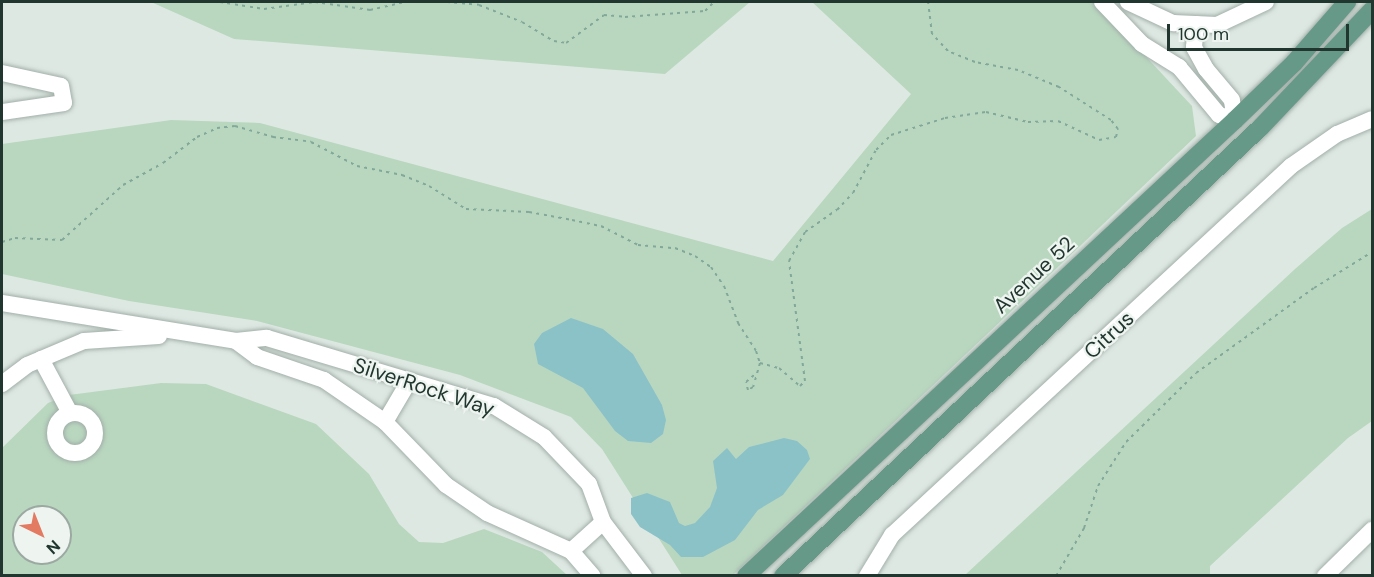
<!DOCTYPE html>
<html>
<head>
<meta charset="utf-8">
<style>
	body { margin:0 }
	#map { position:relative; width:1374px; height:577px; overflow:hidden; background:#dee8e3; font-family:"DM Sans",sans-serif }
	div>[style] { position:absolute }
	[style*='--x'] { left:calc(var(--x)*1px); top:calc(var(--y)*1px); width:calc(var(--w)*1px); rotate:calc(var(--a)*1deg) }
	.green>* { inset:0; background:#b9d7bf }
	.water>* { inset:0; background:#8bc2c8 }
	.path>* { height:2px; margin-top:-1px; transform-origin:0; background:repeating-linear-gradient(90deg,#82a89a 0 3px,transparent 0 7.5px) }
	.roads { filter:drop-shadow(0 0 2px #a2afa9) drop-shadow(0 0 2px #a2afa9) }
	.minor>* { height:16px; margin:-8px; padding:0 8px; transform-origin:8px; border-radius:8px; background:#fff }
	.minor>.ring { margin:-8px; padding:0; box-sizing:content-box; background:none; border:16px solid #fff; border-radius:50% }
	.major>* { height:18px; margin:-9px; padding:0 9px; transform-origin:9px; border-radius:9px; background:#679989 }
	span { translate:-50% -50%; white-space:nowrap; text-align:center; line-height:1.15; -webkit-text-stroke:4.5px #eef5f1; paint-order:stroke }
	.street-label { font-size:21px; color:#21362f }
	.frame { position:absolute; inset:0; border:3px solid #21362f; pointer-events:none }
	.north { position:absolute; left:12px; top:505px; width:60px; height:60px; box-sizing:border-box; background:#eef5f1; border:2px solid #9ca9a3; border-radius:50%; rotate:137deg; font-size:16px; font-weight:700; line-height:24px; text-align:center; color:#21362f }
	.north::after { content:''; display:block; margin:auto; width:21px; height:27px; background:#e37a62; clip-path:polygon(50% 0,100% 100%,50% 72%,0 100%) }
	.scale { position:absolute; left:1167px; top:24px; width:182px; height:27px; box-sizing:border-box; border:3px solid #21362f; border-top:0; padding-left:8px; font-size:18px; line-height:21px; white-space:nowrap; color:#21362f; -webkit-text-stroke:4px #eef5f1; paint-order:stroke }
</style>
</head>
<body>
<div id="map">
	<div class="green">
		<div style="clip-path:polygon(151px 2px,750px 2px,665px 74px,234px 39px)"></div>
		<div style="clip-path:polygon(812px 2px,1095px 2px,1192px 106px,1196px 136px,732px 576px,682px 575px,602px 449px,571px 417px,460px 375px,257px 321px,129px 301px,2px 274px,2px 144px,171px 120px,260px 123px,773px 261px,911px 94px)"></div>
		<div style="clip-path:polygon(1372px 209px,1372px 421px,1348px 438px,1210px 566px,1210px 575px,965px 575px,1295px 269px,1342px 228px)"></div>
		<div style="clip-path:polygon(evenodd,161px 383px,206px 384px,316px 424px,369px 474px,399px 524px,419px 542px,443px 543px,484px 529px,542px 552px,567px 575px,2px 575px,2px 448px,48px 403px,69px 395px,161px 383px,24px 517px,60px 517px,60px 553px,24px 553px,24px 517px)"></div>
	</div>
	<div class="water">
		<div style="clip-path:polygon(571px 318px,603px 329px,633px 354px,662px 405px,666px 420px,663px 434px,651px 443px,628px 441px,615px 431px,583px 388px,538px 364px,534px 344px,542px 333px)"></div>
		<div style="clip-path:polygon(784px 438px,797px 441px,807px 450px,810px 459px,783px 495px,758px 510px,735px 540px,703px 557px,681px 557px,670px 545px,640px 527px,631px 514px,631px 498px,647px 493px,670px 502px,679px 523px,685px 526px,695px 523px,710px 507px,717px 488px,713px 461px,727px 448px,736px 459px,749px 447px)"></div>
	</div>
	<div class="path">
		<div style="--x:220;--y:2;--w:45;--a:9"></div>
		<div style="--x:264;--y:9;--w:51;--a:-7.8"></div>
		<div style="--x:315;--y:2;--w:56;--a:8.3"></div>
		<div style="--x:370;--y:10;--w:37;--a:-13"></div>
		<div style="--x:447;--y:2;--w:32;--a:5"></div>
		<div style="--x:479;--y:5;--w:46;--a:21.6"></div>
		<div style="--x:522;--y:22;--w:37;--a:31"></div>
		<div style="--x:554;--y:41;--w:12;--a:9"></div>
		<div style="--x:566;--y:43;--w:47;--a:-36.4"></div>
		<div style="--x:604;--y:15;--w:21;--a:5"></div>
		<div style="--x:625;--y:17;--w:80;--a:-4.3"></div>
		<div style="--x:705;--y:11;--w:13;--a:-45"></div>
		<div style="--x:2;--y:242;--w:14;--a:-17"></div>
		<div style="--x:15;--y:238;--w:47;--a:2.4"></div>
		<div style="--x:62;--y:240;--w:82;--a:-42"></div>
		<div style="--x:123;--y:185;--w:46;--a:-28.8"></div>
		<div style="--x:163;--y:163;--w:43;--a:-37.4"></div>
		<div style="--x:197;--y:137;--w:22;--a:-24"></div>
		<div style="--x:217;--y:128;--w:18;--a:-6"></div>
		<div style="--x:235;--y:126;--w:40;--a:16"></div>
		<div style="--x:273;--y:137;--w:38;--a:7"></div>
		<div style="--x:311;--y:142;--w:52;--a:27.6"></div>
		<div style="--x:357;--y:166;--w:46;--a:11.3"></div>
		<div style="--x:402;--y:175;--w:29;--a:22"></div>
		<div style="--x:429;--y:186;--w:44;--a:31.9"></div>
		<div style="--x:466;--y:209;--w:63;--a:2.7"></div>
		<div style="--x:529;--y:212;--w:44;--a:10.5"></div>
		<div style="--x:572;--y:220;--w:30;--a:12"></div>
		<div style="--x:601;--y:226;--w:42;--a:27.2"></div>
		<div style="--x:638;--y:245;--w:37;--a:5"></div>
		<div style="--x:675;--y:248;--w:22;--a:22"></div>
		<div style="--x:695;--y:256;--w:19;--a:35"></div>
		<div style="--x:711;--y:267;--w:23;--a:56"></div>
		<div style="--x:724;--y:286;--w:40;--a:69"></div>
		<div style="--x:738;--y:323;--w:33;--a:57"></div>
		<div style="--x:756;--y:351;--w:13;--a:72"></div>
		<div style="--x:760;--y:363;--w:25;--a:106"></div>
		<div style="--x:753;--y:387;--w:6;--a:149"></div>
		<div style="--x:748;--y:390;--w:8;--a:-104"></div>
		<div style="--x:746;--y:382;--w:11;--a:-41"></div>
		<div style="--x:760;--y:363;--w:20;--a:15"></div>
		<div style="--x:779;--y:368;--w:28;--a:41"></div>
		<div style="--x:800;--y:386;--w:7;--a:-45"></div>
		<div style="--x:805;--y:381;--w:121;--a:-97.6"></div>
		<div style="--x:789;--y:261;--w:33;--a:-61"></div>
		<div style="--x:805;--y:232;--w:39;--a:-35"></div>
		<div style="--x:837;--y:210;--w:23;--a:-47"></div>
		<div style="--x:853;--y:193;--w:49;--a:-61.9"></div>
		<div style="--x:876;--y:150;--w:21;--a:-45"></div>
		<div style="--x:891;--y:135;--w:57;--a:-17.5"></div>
		<div style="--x:945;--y:118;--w:41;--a:-8.3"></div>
		<div style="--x:986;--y:112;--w:43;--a:13.4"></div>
		<div style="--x:1028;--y:122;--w:30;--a:-2"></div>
		<div style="--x:1058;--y:121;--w:45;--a:24.9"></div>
		<div style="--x:1099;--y:140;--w:17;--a:-10"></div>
		<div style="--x:1116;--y:137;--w:8;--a:-76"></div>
		<div style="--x:1118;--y:129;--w:11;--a:-128"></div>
		<div style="--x:1111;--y:120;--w:62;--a:-147.6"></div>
		<div style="--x:1059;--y:87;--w:44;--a:-157.5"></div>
		<div style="--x:1018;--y:70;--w:44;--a:-169.5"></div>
		<div style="--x:975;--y:62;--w:29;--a:-158"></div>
		<div style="--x:948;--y:51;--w:23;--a:-133"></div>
		<div style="--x:932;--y:34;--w:32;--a:-97"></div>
		<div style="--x:1056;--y:576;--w:56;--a:-59.7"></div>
		<div style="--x:1084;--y:528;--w:44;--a:-71.6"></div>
		<div style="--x:1098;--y:486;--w:52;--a:-57.5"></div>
		<div style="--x:1126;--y:442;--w:98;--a:-44.6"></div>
		<div style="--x:1196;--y:373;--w:145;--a:-35.8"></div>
		<div style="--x:1314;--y:288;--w:68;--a:-31.8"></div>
	</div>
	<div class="roads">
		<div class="minor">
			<div style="--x:1102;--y:2;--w:58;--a:46.4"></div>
			<div style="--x:1142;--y:44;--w:44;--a:31.9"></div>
			<div style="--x:1179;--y:67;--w:62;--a:50.2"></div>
			<div style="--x:1219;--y:115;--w:17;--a:17"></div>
			<div style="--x:1235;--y:120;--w:20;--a:-99"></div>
			<div style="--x:1232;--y:100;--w:40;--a:-130"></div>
			<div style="--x:1206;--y:69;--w:25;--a:-119"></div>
			<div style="--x:1194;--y:47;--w:23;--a:-85"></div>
			<div style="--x:1128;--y:2;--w:50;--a:25"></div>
			<div style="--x:1173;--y:23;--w:44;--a:2.6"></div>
			<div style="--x:1217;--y:25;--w:54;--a:-25.1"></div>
			<div style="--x:2;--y:73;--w:60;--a:12.4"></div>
			<div style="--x:61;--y:86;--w:17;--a:80"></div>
			<div style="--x:64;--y:103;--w:63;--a:171.7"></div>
			<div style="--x:2;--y:303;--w:237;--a:9.2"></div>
			<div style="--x:236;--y:341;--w:31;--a:-6"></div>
			<div style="--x:267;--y:338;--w:237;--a:16.7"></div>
			<div style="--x:494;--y:406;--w:59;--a:31.8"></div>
			<div style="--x:544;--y:437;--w:65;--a:46.2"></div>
			<div style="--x:589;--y:484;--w:40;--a:69.8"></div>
			<div style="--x:603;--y:522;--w:68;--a:52.8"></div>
			<div style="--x:236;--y:341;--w:26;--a:37"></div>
			<div style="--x:257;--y:357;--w:71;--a:18.9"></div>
			<div style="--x:324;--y:380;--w:74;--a:34.5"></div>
			<div style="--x:385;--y:422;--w:88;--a:45.9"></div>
			<div style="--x:446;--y:485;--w:50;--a:34.3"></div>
			<div style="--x:487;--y:513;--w:92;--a:24.3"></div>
			<div style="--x:571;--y:551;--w:33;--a:49"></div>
			<div style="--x:41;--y:359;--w:61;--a:61.8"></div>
			<div style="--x:2;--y:384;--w:31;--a:-37"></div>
			<div style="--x:27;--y:365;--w:62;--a:-22.8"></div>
			<div style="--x:84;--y:341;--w:75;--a:-3.8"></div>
			<div class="ring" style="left:55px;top:413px;width:24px;height:24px"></div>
			<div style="--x:385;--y:422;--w:45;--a:-59.5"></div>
			<div style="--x:571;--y:551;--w:43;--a:-42.2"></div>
			<div style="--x:867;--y:576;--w:48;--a:-58.6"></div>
			<div style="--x:892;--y:535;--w:543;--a:-42.76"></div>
			<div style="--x:1291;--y:166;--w:56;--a:-34.8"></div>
			<div style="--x:1337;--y:134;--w:38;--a:-23"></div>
			<div style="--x:1325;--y:576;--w:66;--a:-44.4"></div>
		</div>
		<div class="major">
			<div style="--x:746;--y:576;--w:669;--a:-43"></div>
			<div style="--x:1235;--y:120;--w:82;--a:-44"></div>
			<div style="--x:1294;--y:63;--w:81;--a:-49"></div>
			<div style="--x:783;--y:576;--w:656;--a:-43.21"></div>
			<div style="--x:1261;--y:127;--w:161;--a:-46.5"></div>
		</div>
	</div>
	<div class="street-label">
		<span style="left:1034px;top:275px;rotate:-43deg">Avenue 52</span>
		<span style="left:1109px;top:335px;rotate:-43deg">Citrus</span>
		<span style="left:424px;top:387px;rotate:18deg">SilverRock Way</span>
	</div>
	<div class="frame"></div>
	<div class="north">N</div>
	<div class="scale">100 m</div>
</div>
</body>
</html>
